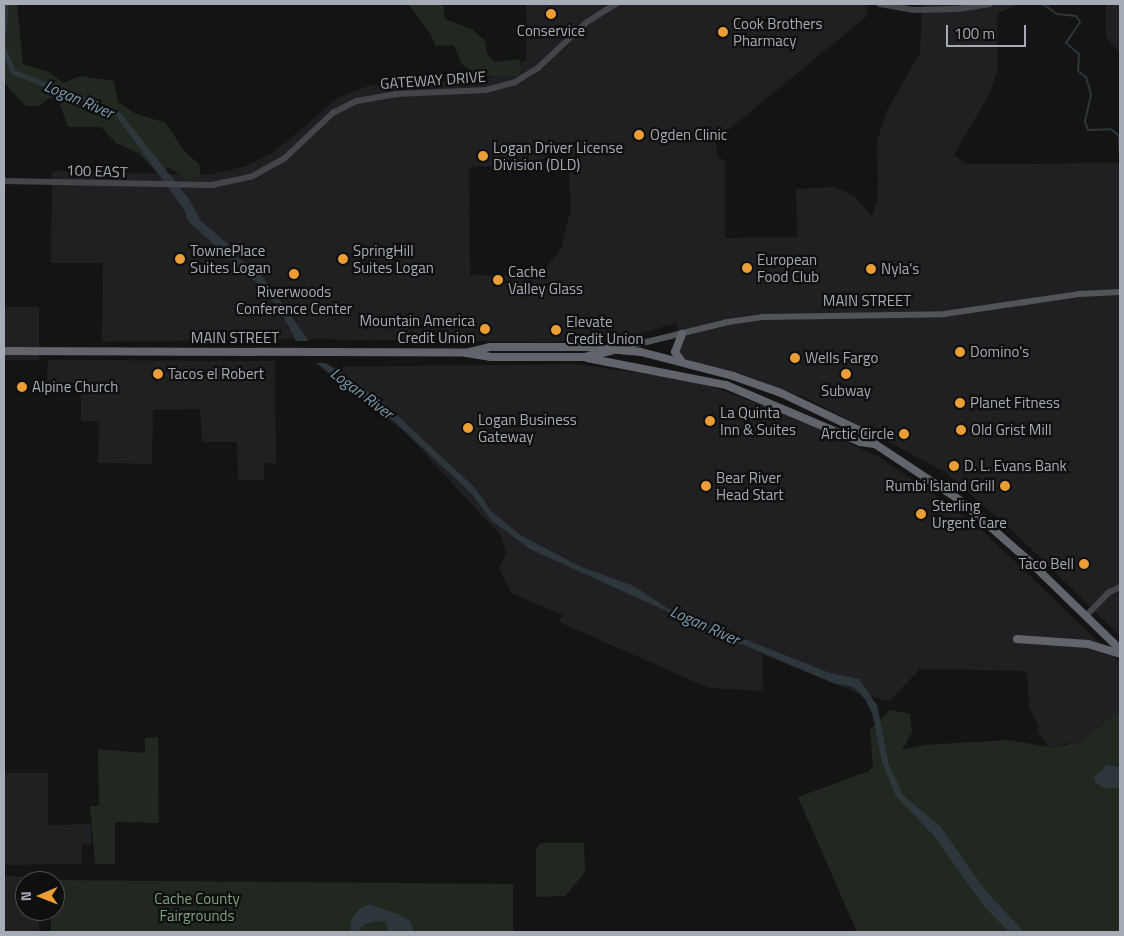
<!DOCTYPE html>
<html>
<head>
<meta charset="utf-8">
<style>
	body { margin:0 }
	#map { position:relative; width:1124px; height:936px; overflow:hidden; background:#141415; font-family:"Titillium Web",sans-serif }
	div>[style] { position:absolute }
	[style*='--x'] { left:calc(var(--x)*1px); top:calc(var(--y)*1px); width:calc(var(--w)*1px); rotate:calc(var(--a)*1deg) }
	.built>* { inset:0; background:#202022 }
	.green>* { inset:0; background:#202820 }
	.water>* { inset:0; background:#2d363b }
	.stream>* { height:2px; margin:-1px; padding:0 1px; transform-origin:1px; border-radius:1px; background:#2d363b }
	.secondary>* { height:5.5px; margin:-2.75px; padding:0 2.75px; transform-origin:2.75px; border-radius:2.75px; background:#43454a }
	.primary>* { height:6px; margin:-3px; padding:0 3px; transform-origin:3px; border-radius:3px; background:#515459 }
	.highway>* { height:8px; margin:-4px; padding:0 4px; transform-origin:4px; border-radius:4px; background:#61656b }
	.dots>* { width:14px; height:14px; translate:-50% -50%; box-sizing:border-box; border:2px solid #0f0f10; border-radius:50% }
	span { translate:-50% -50%; white-space:nowrap; text-align:center; line-height:1.15; -webkit-text-stroke:4.5px #0f0f10; paint-order:stroke }
	.poi-label { font-size:15px; color:#a6acb5 }
	.left { translate:0 -50%; text-align:left }
	.right { translate:-100% -50%; text-align:right }
	.street-label { font-size:15px; color:#a6acb5 }
	.park-label { font-size:15px; color:#7ea07e }
	.water-label { font-size:16px; color:#7e9daf; font-style:italic }
	.frame { position:absolute; inset:0; border:5px solid #a6acb5; pointer-events:none }
	.north { position:absolute; left:15px; top:871px; width:50px; height:50px; box-sizing:border-box; background:#0f0f10; border:1px solid #4b4e52; border-radius:50%; rotate:269deg; font-size:14px; font-weight:700; line-height:20px; text-align:center; color:#a6acb5 }
	.north::after { content:''; display:block; margin:auto; width:18px; height:22px; background:#eb9e36; clip-path:polygon(50% 0,100% 100%,50% 72%,0 100%) }
	.scale { position:absolute; left:946px; top:25px; width:80px; height:22px; box-sizing:border-box; border:2px solid #a6acb5; border-top:0; padding-left:6px; font-size:15px; line-height:18px; white-space:nowrap; color:#a6acb5; -webkit-text-stroke:4px #0f0f10; paint-order:stroke }
</style>
</head>
<body>
<div id="map">
	<div class="built">
		<div style="clip-path:polygon(evenodd,526px 4px,867px 4px,867px 16px,716px 140px,717px 156px,725px 161px,725px 238px,797px 237px,796px 189px,833px 187px,853px 195px,872px 216px,878px 196px,877px 142px,886px 112px,920px 53px,922px 4px,1018px 4px,997px 14px,998px 68px,991px 91px,954px 155px,966px 164px,1117px 163px,1120px 166px,1120px 636px,1018px 536px,945px 472px,807px 398px,682px 358px,678px 350px,677px 323px,634px 335px,550px 342px,290px 339px,102px 342px,103px 263px,51px 263px,52px 171px,208px 175px,246px 166px,274px 152px,338px 98px,368px 86px,489px 78px,526px 60px,526px 4px,553px 154px,568px 155px,571px 208px,561px 249px,546px 268px,533px 276px,470px 275px,469px 167px,530px 166px,553px 154px)"></div>
		<div style="clip-path:polygon(1106px 4px,1120px 4px,1120px 53px,1106px 37px)"></div>
		<div style="clip-path:polygon(4px 307px,39px 307px,39px 360px,5px 360px,4px 415px)"></div>
		<div style="clip-path:polygon(48px 360px,275px 361px,276px 464px,264px 463px,264px 480px,238px 480px,237px 442px,202px 442px,200px 409px,153px 410px,152px 464px,98px 463px,99px 421px,81px 421px,81px 383px,47px 382px)"></div>
		<div style="clip-path:polygon(575px 364px,696px 381px,789px 415px,879px 457px,976px 524px,1120px 663px,1120px 710px,1082px 741px,1049px 747px,1037px 732px,1039px 726px,1029px 708px,1027px 671px,920px 669px,889px 701px,857px 693px,762px 654px,763px 691px,709px 688px,559px 622px,563px 615px,511px 593px,499px 568px,506px 554px,501px 536px,406px 433px,320px 367px)"></div>
		<div style="clip-path:polygon(4px 773px,48px 773px,48px 825px,91px 824px,91px 844px,82px 845px,82px 864px,4px 865px)"></div>
		<div style="clip-path:polygon(4px 876px,38px 877px,38px 881px,25px 881px,25px 911px,39px 911px,39px 932px,4px 932px)"></div>
	</div>
	<div class="green">
		<div style="clip-path:polygon(4px 4px,17px 4px,23px 64px,49px 72px,63px 83px,80px 76px,114px 81px,118px 102px,134px 113px,166px 123px,184px 151px,199px 164px,201px 176px,186px 179px,169px 167px,159px 175px,138px 153px,116px 143px,101px 127px,68px 127px,59px 102px,50px 97px,39px 106px,26px 106px,4px 83px)"></div>
		<div style="clip-path:polygon(408px 4px,443px 4px,445px 19px,472px 29px,485px 41px,487px 53px,494px 62px,520px 59px,519px 76px,477px 76px,461px 63px,454px 45px,435px 46px,430px 33px)"></div>
		<div style="clip-path:polygon(890px 710px,910px 714px,912px 732px,902px 750px,925px 745px,1008px 740px,1049px 747px,1062px 746px,1082px 741px,1120px 710px,1120px 932px,857px 932px,798px 797px,869px 771px,873px 766px,870px 730px)"></div>
		<div style="clip-path:polygon(158px 737px,159px 823px,115px 822px,115px 864px,95px 864px,90px 806px,99px 806px,98px 749px,145px 753px,145px 738px)"></div>
		<div style="clip-path:polygon(541px 843px,584px 843px,585px 872px,565px 896px,536px 897px,536px 849px)"></div>
		<div style="clip-path:polygon(51px 880px,513px 884px,513px 932px,51px 932px,51px 911px,55px 911px,55px 881px)"></div>
	</div>
	<div class="water">
		<div style="clip-path:polygon(4px 4px,9px 4px,5px 45px,15px 70px,119px 111px,189px 199px,201px 221px,228px 244px,234px 255px,258px 271px,309px 341px,296px 341px,280px 310px,260px 286px,188px 221px,184px 209px,116px 116px,11px 74px,4px 57px)"></div>
		<div style="clip-path:polygon(316px 363px,326px 363px,384px 403px,475px 488px,492px 512px,522px 536px,581px 567px,634px 586px,667px 608px,830px 673px,859px 679px,877px 705px,889px 765px,903px 795px,940px 826px,985px 890px,1024px 932px,1009px 932px,983px 905px,934px 836px,896px 796px,882px 762px,873px 716px,865px 699px,853px 687px,833px 683px,697px 625px,530px 549px,492px 521px,472px 494px,395px 422px)"></div>
		<div style="clip-path:polygon(1107px 765px,1120px 767px,1119px 788px,1104px 788px,1095px 782px,1094px 777px)"></div>
		<div style="clip-path:polygon(370px 904px,400px 915px,411px 922px,414px 932px,384px 932px,388px 929px,386px 922px,377px 921px,365px 924px,360px 928px,362px 932px,351px 932px,350px 922px,358px 910px)"></div>
	</div>
	<div class="stream">
		<div style="--x:1043;--y:4;--w:17;--a:36"></div>
		<div style="--x:1057;--y:14;--w:19;--a:6"></div>
		<div style="--x:1076;--y:16;--w:7;--a:56"></div>
		<div style="--x:1080;--y:22;--w:25;--a:124"></div>
		<div style="--x:1066;--y:43;--w:17;--a:40"></div>
		<div style="--x:1079;--y:54;--w:17;--a:93"></div>
		<div style="--x:1078;--y:71;--w:10;--a:37"></div>
		<div style="--x:1086;--y:77;--w:19;--a:74"></div>
		<div style="--x:1091;--y:95;--w:28;--a:103"></div>
		<div style="--x:1085;--y:122;--w:9;--a:69"></div>
		<div style="--x:1088;--y:130;--w:23;--a:-2"></div>
		<div style="--x:1111;--y:129;--w:11;--a:41"></div>
		<div style="--x:1119;--y:136;--w:22;--a:87"></div>
	</div>
	<div class="secondary">
		<div style="--x:880;--y:4;--w:36;--a:10"></div>
		<div style="--x:915;--y:10;--w:43;--a:-1.3"></div>
		<div style="--x:958;--y:9;--w:32;--a:-9"></div>
		<div style="--x:4;--y:181;--w:208;--a:1.1"></div>
		<div style="--x:212;--y:185;--w:40;--a:-12"></div>
		<div style="--x:251;--y:177;--w:39;--a:-29"></div>
		<div style="--x:285;--y:158;--w:66;--a:-43.2"></div>
		<div style="--x:333;--y:113;--w:27;--a:-27"></div>
		<div style="--x:357;--y:101;--w:40;--a:-10"></div>
		<div style="--x:396;--y:94;--w:90;--a:-2.5"></div>
		<div style="--x:486;--y:90;--w:30;--a:-15"></div>
		<div style="--x:515;--y:82;--w:27;--a:-31"></div>
		<div style="--x:538;--y:68;--w:67;--a:-43.2"></div>
		<div style="--x:587;--y:22;--w:34;--a:-32"></div>
		<div style="--x:1086;--y:616;--w:32;--a:-46"></div>
		<div style="--x:1108;--y:593;--w:13;--a:-27"></div>
	</div>
	<div class="primary">
		<div style="--x:622;--y:348;--w:109;--a:-13.8"></div>
		<div style="--x:728;--y:322;--w:35;--a:-8"></div>
		<div style="--x:763;--y:317;--w:181;--a:-0.9"></div>
		<div style="--x:944;--y:314;--w:136;--a:-8.4"></div>
		<div style="--x:1079;--y:294;--w:41;--a:-2.8"></div>
	</div>
	<div class="highway">
		<div style="--x:682;--y:334;--w:19;--a:111"></div>
		<div style="--x:675;--y:352;--w:12;--a:55"></div>
		<div style="--x:4;--y:351;--w:462;--a:0.2"></div>
		<div style="--x:466;--y:353;--w:24;--a:9"></div>
		<div style="--x:490;--y:357;--w:95;--a:0"></div>
		<div style="--x:585;--y:357;--w:27;--a:-13"></div>
		<div style="--x:466;--y:353;--w:25;--a:-14"></div>
		<div style="--x:490;--y:347;--w:95;--a:0"></div>
		<div style="--x:585;--y:347;--w:56;--a:5.1"></div>
		<div style="--x:641;--y:352;--w:95;--a:14.6"></div>
		<div style="--x:733;--y:376;--w:51;--a:19.5"></div>
		<div style="--x:781;--y:393;--w:91;--a:25.4"></div>
		<div style="--x:863;--y:432;--w:17;--a:45"></div>
		<div style="--x:875;--y:444;--w:103;--a:33.5"></div>
		<div style="--x:961;--y:501;--w:89;--a:41.4"></div>
		<div style="--x:1028;--y:560;--w:128;--a:44.1"></div>
		<div style="--x:587;--y:358;--w:142;--a:11"></div>
		<div style="--x:726;--y:385;--w:146;--a:23"></div>
		<div style="--x:860;--y:442;--w:15;--a:8"></div>
		<div style="--x:1017;--y:639;--w:71;--a:4"></div>
		<div style="--x:1088;--y:644;--w:34;--a:17"></div>
	</div>
	<div class="dots">
		<div style="left:551px;top:14px;background:#eb9e36"></div>
		<div style="left:723px;top:32px;background:#eb9e36"></div>
		<div style="left:639px;top:135px;background:#eb9e36"></div>
		<div style="left:483px;top:156px;background:#eb9e36"></div>
		<div style="left:180px;top:259px;background:#eb9e36"></div>
		<div style="left:343px;top:259px;background:#eb9e36"></div>
		<div style="left:747px;top:268px;background:#eb9e36"></div>
		<div style="left:871px;top:269px;background:#eb9e36"></div>
		<div style="left:294px;top:274px;background:#eb9e36"></div>
		<div style="left:498px;top:280px;background:#eb9e36"></div>
		<div style="left:485px;top:329px;background:#eb9e36"></div>
		<div style="left:556px;top:330px;background:#eb9e36"></div>
		<div style="left:960px;top:352px;background:#eb9e36"></div>
		<div style="left:795px;top:358px;background:#eb9e36"></div>
		<div style="left:158px;top:374px;background:#eb9e36"></div>
		<div style="left:846px;top:374px;background:#eb9e36"></div>
		<div style="left:22px;top:387px;background:#eb9e36"></div>
		<div style="left:960px;top:403px;background:#eb9e36"></div>
		<div style="left:710px;top:421px;background:#eb9e36"></div>
		<div style="left:468px;top:428px;background:#eb9e36"></div>
		<div style="left:961px;top:430px;background:#eb9e36"></div>
		<div style="left:904px;top:434px;background:#eb9e36"></div>
		<div style="left:954px;top:466px;background:#eb9e36"></div>
		<div style="left:706px;top:486px;background:#eb9e36"></div>
		<div style="left:1005px;top:486px;background:#eb9e36"></div>
		<div style="left:921px;top:514px;background:#eb9e36"></div>
		<div style="left:1084px;top:564px;background:#eb9e36"></div>
	</div>
	<div class="poi-label">
		<span class="left" style="left:733px;top:32px">Cook Brothers<br>Pharmacy</span>
		<span style="left:551px;top:31px">Conservice</span>
		<span class="left" style="left:650px;top:135px">Ogden Clinic</span>
		<span class="left" style="left:493px;top:156px">Logan Driver License<br>Division (DLD)</span>
		<span class="left" style="left:190px;top:259px">TownePlace<br>Suites Logan</span>
		<span class="left" style="left:353px;top:259px">SpringHill<br>Suites Logan</span>
		<span class="left" style="left:757px;top:268px">European<br>Food Club</span>
		<span class="left" style="left:881px;top:269px">Nyla's</span>
		<span class="left" style="left:508px;top:280px">Cache<br>Valley Glass</span>
		<span style="left:294px;top:300px">Riverwoods<br>Conference Center</span>
		<span class="right" style="left:475px;top:329px">Mountain America<br>Credit Union</span>
		<span class="left" style="left:566px;top:330px">Elevate<br>Credit Union</span>
		<span class="left" style="left:970px;top:352px">Domino's</span>
		<span class="left" style="left:805px;top:358px">Wells Fargo</span>
		<span class="left" style="left:168px;top:374px">Tacos el Robert</span>
		<span class="left" style="left:32px;top:387px">Alpine Church</span>
		<span style="left:846px;top:391px">Subway</span>
		<span class="left" style="left:970px;top:403px">Planet Fitness</span>
		<span class="left" style="left:720px;top:421px">La Quinta<br>Inn &amp; Suites</span>
		<span class="left" style="left:478px;top:428px">Logan Business<br>Gateway</span>
		<span class="left" style="left:971px;top:430px">Old Grist Mill</span>
		<span class="right" style="left:894px;top:434px">Arctic Circle</span>
		<span class="left" style="left:964px;top:466px">D. L. Evans Bank</span>
		<span class="left" style="left:716px;top:486px">Bear River<br>Head Start</span>
		<span class="right" style="left:995px;top:486px">Rumbi Island Grill</span>
		<span class="left" style="left:932px;top:514px">Sterling<br>Urgent Care</span>
		<span class="right" style="left:1074px;top:564px">Taco Bell</span>
	</div>
	<div class="street-label">
		<span style="left:433px;top:80px;rotate:-4deg">GATEWAY DRIVE</span>
		<span style="left:97px;top:171px;rotate:2deg">100 EAST</span>
		<span style="left:867px;top:301px">MAIN STREET</span>
		<span style="left:235px;top:338px">MAIN STREET</span>
	</div>
	<div class="park-label">
		<span style="left:197px;top:907px">Cache County<br>Fairgrounds</span>
	</div>
	<div class="water-label">
		<span style="left:79px;top:99px;rotate:23deg">Logan River</span>
		<span style="left:362px;top:393px;rotate:37deg">Logan River</span>
		<span style="left:705px;top:625px;rotate:24deg">Logan River</span>
	</div>
	<div class="frame"></div>
	<div class="north">N</div>
	<div class="scale">100 m</div>
</div>
</body>
</html>
